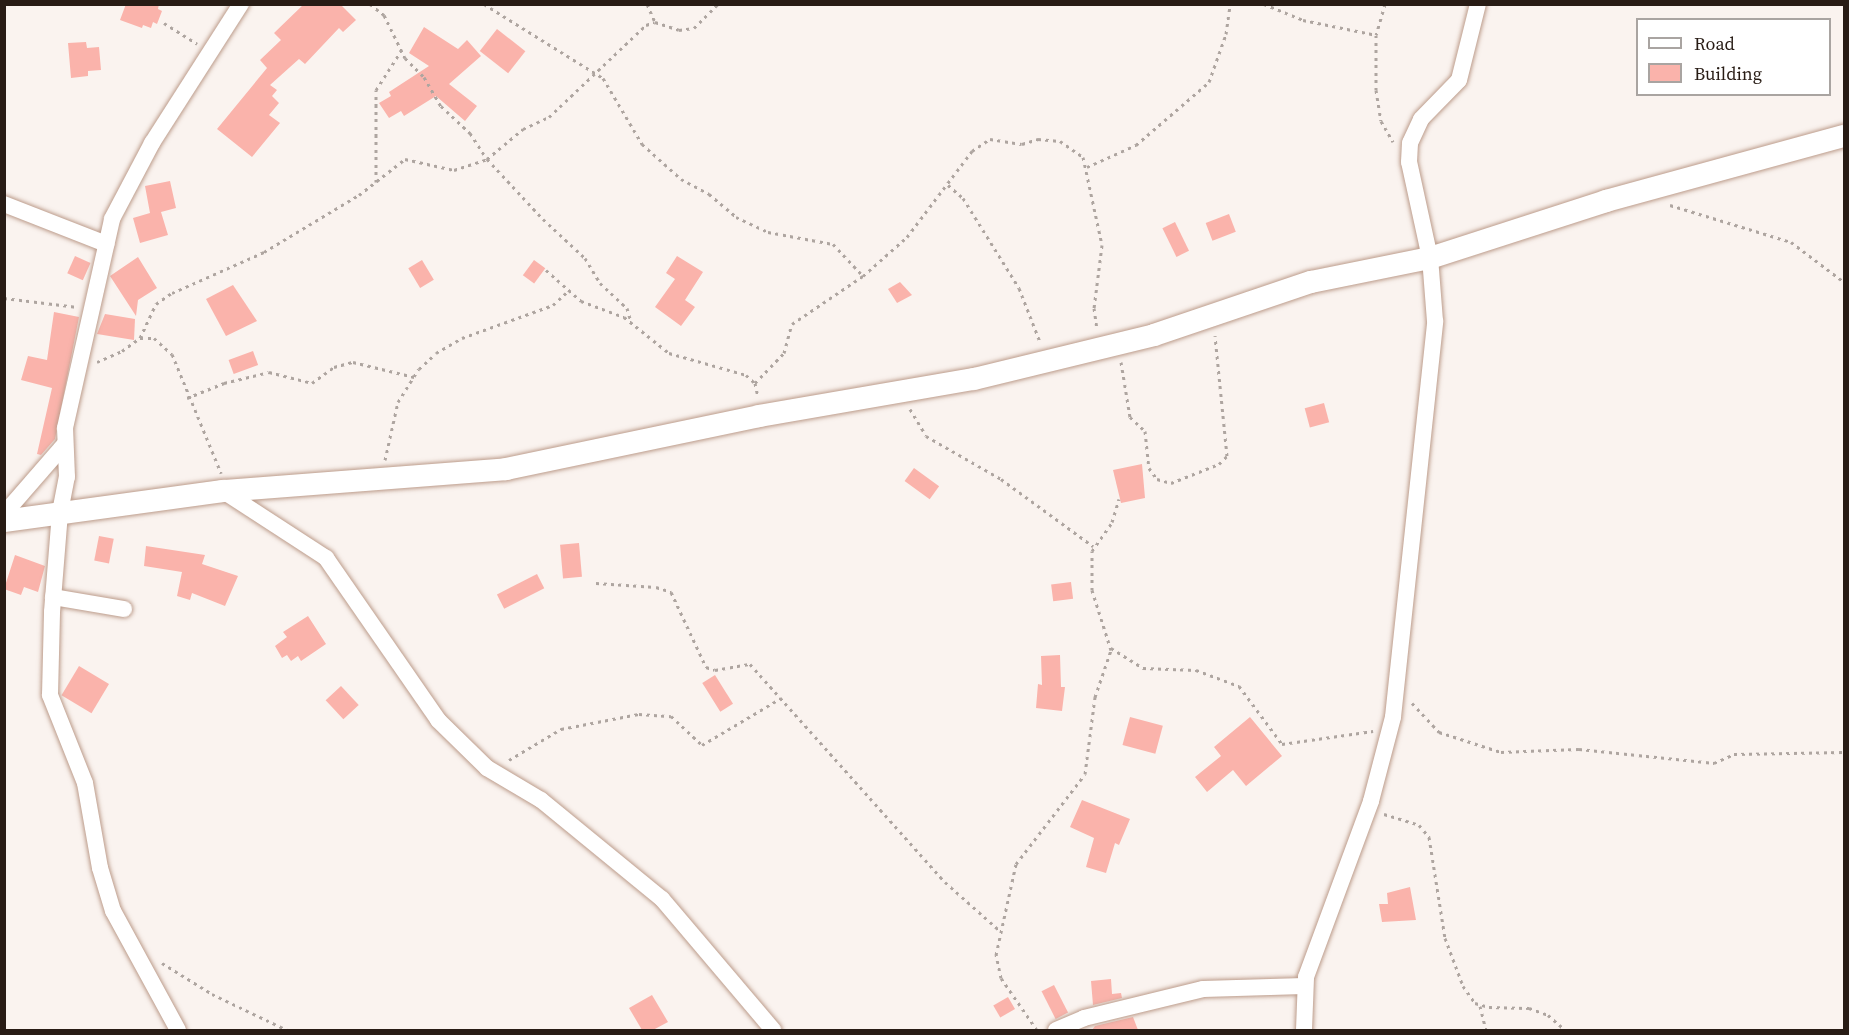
<!DOCTYPE html>
<html>
<head>
<meta charset="utf-8">
<style>
	body { margin:0 }
	#map { position:relative; width:1849px; height:1035px; overflow:hidden; background:#faf3ef; font-family:"Source Serif 4",serif }
	div>[style] { position:absolute }
	[style*='--x'] { left:calc(var(--x)*1px); top:calc(var(--y)*1px); width:calc(var(--w)*1px); rotate:calc(var(--a)*1deg) }
	.building>* { inset:0; background:#fab3ab; transform-origin:0 0 }
	.path>* { height:3px; margin-top:-1.5px; transform-origin:0; background:repeating-linear-gradient(90deg,#aea5a0 0 3px,transparent 0 7.5px) }
	.roads { filter:drop-shadow(0 0 2px #bc9c8b) drop-shadow(0 0 2px #bc9c8b) }
	.minor>* { height:16px; margin:-8px; padding:0 8px; transform-origin:8px; border-radius:8px; background:#fff }
	.secondary>* { height:22px; margin:-11px; padding:0 11px; transform-origin:11px; border-radius:11px; background:#fff }
	span { translate:-50% -50%; white-space:nowrap; text-align:center; line-height:1.15; -webkit-text-stroke:4.5px #fff; paint-order:stroke }
	.frame { position:absolute; inset:0; border:6px solid #281c15; pointer-events:none }
	.legend { position:absolute; left:1636px; top:18px; width:195px; height:78px; box-sizing:border-box; background:#fff; border:2px solid #a9a4a1; margin:0; padding:8px 10px; list-style:none; font-size:18px; color:#281c15 }
	.legend li { display:flex; align-items:center; gap:12px; height:30px }
	.legend b { width:30px; border:2px solid #a9a4a1 }
</style>
</head>
<body>
<div id="map">
	<div class="building">
		<div style="clip-path:polygon(126px 4px,159px 4px,158px 9px,162px 11px,157px 24px,153px 22px,151px 28px,143px 25px,142px 28px,120px 20px)"></div>
		<div style="clip-path:polygon(304px 4px,340px 4px,356px 20px,343px 32px,339px 28px,305px 64px,299px 59px,270px 85px,277px 90px,272px 96px,279px 103px,269px 115px,280px 123px,252px 157px,217px 129px,267px 68px,260px 60px,281px 40px,274px 33px)"></div>
		<div style="clip-path:polygon(424px 27px,458px 49px,467px 40px,481px 56px,449px 84px,477px 106px,465px 121px,436px 96px,404px 116px,401px 111px,389px 118px,379px 103px,391px 96px,389px 92px,429px 66px,409px 53px)"></div>
		<div style="left:497px;top:29px;width:36px;height:28px;rotate:38deg"></div>
		<div style="clip-path:polygon(86px 42px,87px 48px,99px 47px,101px 70px,88px 71px,88px 76px,71px 78px,68px 43px)"></div>
		<div style="clip-path:polygon(170px 181px,176px 208px,161px 212px,168px 235px,140px 243px,133px 218px,150px 213px,145px 186px)"></div>
		<div style="left:1229px;top:214px;width:19px;height:25px;rotate:69deg"></div>
		<div style="left:1175px;top:222px;width:32px;height:14px;rotate:64deg"></div>
		<div style="left:75px;top:256px;width:17px;height:19px;rotate:24deg"></div>
		<div style="clip-path:polygon(677px 256px,703px 272px,685px 300px,695px 307px,681px 326px,655px 307px,675px 279px,666px 273px)"></div>
		<div style="clip-path:polygon(138px 257px,157px 288px,138px 300px,136px 316px,110px 276px)"></div>
		<div style="left:422px;top:260px;width:23px;height:16px;rotate:59deg"></div>
		<div style="left:534px;top:260px;width:14px;height:19px;rotate:36deg"></div>
		<div style="clip-path:polygon(900px 282px,912px 295px,897px 303px,888px 289px)"></div>
		<div style="clip-path:polygon(233px 285px,257px 321px,226px 336px,206px 299px)"></div>
		<div style="clip-path:polygon(54px 312px,79px 317px,55px 439px,41px 455px,37px 454px,52px 388px,21px 380px,28px 356px,47px 360px)"></div>
		<div style="clip-path:polygon(105px 314px,135px 319px,134px 340px,97px 334px)"></div>
		<div style="left:253px;top:351px;width:15px;height:26px;rotate:70deg"></div>
		<div style="left:1324px;top:403px;width:20px;height:20px;rotate:75deg"></div>
		<div style="clip-path:polygon(1142px 464px,1145px 498px,1121px 503px,1113px 470px)"></div>
		<div style="left:914px;top:468px;width:31px;height:16px;rotate:36deg"></div>
		<div style="left:99px;top:536px;width:15px;height:25px;rotate:11deg"></div>
		<div style="left:579px;top:543px;width:34px;height:19px;rotate:85deg"></div>
		<div style="clip-path:polygon(146px 546px,205px 555px,202px 564px,238px 576px,225px 606px,192px 593px,190px 600px,177px 596px,182px 572px,144px 566px)"></div>
		<div style="clip-path:polygon(15px 555px,45px 566px,38px 592px,24px 587px,21px 595px,4px 589px)"></div>
		<div style="left:537px;top:574px;width:16px;height:45px;rotate:63deg"></div>
		<div style="left:1071px;top:582px;width:17px;height:20px;rotate:83deg"></div>
		<div style="clip-path:polygon(308px 616px,326px 644px,301px 661px,298px 656px,291px 661px,287px 655px,282px 658px,275px 646px,287px 637px,283px 632px)"></div>
		<div style="clip-path:polygon(1060px 655px,1061px 687px,1065px 687px,1062px 711px,1036px 708px,1038px 684px,1042px 685px,1041px 656px)"></div>
		<div style="left:79px;top:666px;width:35px;height:34px;rotate:31deg"></div>
		<div style="left:715px;top:675px;width:34px;height:15px;rotate:58deg"></div>
		<div style="left:341px;top:686px;width:26px;height:21px;rotate:47deg"></div>
		<div style="left:1130px;top:717px;width:34px;height:29px;rotate:15deg"></div>
		<div style="clip-path:polygon(1250px 717px,1282px 756px,1246px 786px,1233px 770px,1207px 792px,1195px 777px,1221px 756px,1214px 747px)"></div>
		<div style="clip-path:polygon(1082px 800px,1130px 819px,1119px 845px,1115px 843px,1106px 873px,1086px 867px,1094px 838px,1070px 827px)"></div>
		<div style="clip-path:polygon(1410px 887px,1416px 920px,1382px 922px,1379px 904px,1388px 904px,1387px 893px)"></div>
		<div style="clip-path:polygon(1111px 979px,1112px 994px,1121px 993px,1122px 998px,1093px 1005px,1091px 981px)"></div>
		<div style="left:1054px;top:985px;width:31px;height:14px;rotate:63deg"></div>
		<div style="clip-path:polygon(652px 995px,668px 1022px,653px 1030px,642px 1030px,629px 1008px)"></div>
		<div style="left:1008px;top:997px;width:14px;height:17px;rotate:60deg"></div>
		<div style="clip-path:polygon(1133px 1017px,1138px 1030px,1092px 1030px,1095px 1026px)"></div>
	</div>
	<div class="path">
		<div style="--x:370;--y:4;--w:18;--a:38"></div>
		<div style="--x:384;--y:15;--w:48;--a:64"></div>
		<div style="--x:405;--y:58;--w:27;--a:45"></div>
		<div style="--x:424;--y:77;--w:34;--a:60"></div>
		<div style="--x:441;--y:106;--w:40;--a:43"></div>
		<div style="--x:470;--y:133;--w:31;--a:57"></div>
		<div style="--x:487;--y:159;--w:82;--a:47"></div>
		<div style="--x:543;--y:219;--w:57;--a:42.9"></div>
		<div style="--x:585;--y:258;--w:29;--a:59"></div>
		<div style="--x:600;--y:283;--w:37;--a:43"></div>
		<div style="--x:627;--y:308;--w:15;--a:74"></div>
		<div style="--x:484;--y:4;--w:140;--a:31.9"></div>
		<div style="--x:603;--y:78;--w:77;--a:59.4"></div>
		<div style="--x:642;--y:144;--w:52;--a:41.9"></div>
		<div style="--x:681;--y:179;--w:32;--a:28"></div>
		<div style="--x:709;--y:194;--w:35;--a:40"></div>
		<div style="--x:736;--y:217;--w:35;--a:25"></div>
		<div style="--x:768;--y:232;--w:66;--a:10.5"></div>
		<div style="--x:833;--y:244;--w:44;--a:46.8"></div>
		<div style="--x:647;--y:4;--w:20;--a:66"></div>
		<div style="--x:1264;--y:4;--w:42;--a:22.3"></div>
		<div style="--x:1303;--y:20;--w:75;--a:11.6"></div>
		<div style="--x:1385;--y:4;--w:32;--a:106"></div>
		<div style="--x:1376;--y:35;--w:55;--a:90"></div>
		<div style="--x:1376;--y:90;--w:31;--a:81"></div>
		<div style="--x:1381;--y:121;--w:24;--a:60"></div>
		<div style="--x:164;--y:23;--w:39;--a:32"></div>
		<div style="--x:1087;--y:167;--w:54;--a:-24.2"></div>
		<div style="--x:1136;--y:145;--w:96;--a:-40.8"></div>
		<div style="--x:1209;--y:82;--w:51;--a:-70.5"></div>
		<div style="--x:1226;--y:34;--w:30;--a:-82"></div>
		<div style="--x:376;--y:182;--w:92;--a:-90"></div>
		<div style="--x:376;--y:90;--w:46;--a:-57.3"></div>
		<div style="--x:948;--y:185;--w:20;--a:41"></div>
		<div style="--x:963;--y:198;--w:106;--a:58.1"></div>
		<div style="--x:1019;--y:288;--w:58;--a:68.7"></div>
		<div style="--x:1670;--y:205;--w:127;--a:17"></div>
		<div style="--x:1791;--y:242;--w:66;--a:37"></div>
		<div style="--x:546;--y:270;--w:47;--a:41.5"></div>
		<div style="--x:581;--y:301;--w:46;--a:20.4"></div>
		<div style="--x:624;--y:317;--w:58;--a:38.7"></div>
		<div style="--x:669;--y:353;--w:80;--a:15.9"></div>
		<div style="--x:746;--y:375;--w:12;--a:42"></div>
		<div style="--x:755;--y:383;--w:14;--a:78"></div>
		<div style="--x:4;--y:298;--w:74;--a:7"></div>
		<div style="--x:140;--y:338;--w:14;--a:0"></div>
		<div style="--x:154;--y:338;--w:24;--a:42"></div>
		<div style="--x:172;--y:354;--w:129;--a:67.6"></div>
		<div style="--x:97;--y:362;--w:27;--a:-24"></div>
		<div style="--x:122;--y:351;--w:22;--a:-36"></div>
		<div style="--x:140;--y:338;--w:38;--a:-65"></div>
		<div style="--x:156;--y:304;--w:19;--a:-35"></div>
		<div style="--x:172;--y:293;--w:101;--a:-24"></div>
		<div style="--x:264;--y:252;--w:111;--a:-31"></div>
		<div style="--x:359;--y:195;--w:58;--a:-38"></div>
		<div style="--x:405;--y:159;--w:50;--a:12.7"></div>
		<div style="--x:454;--y:170;--w:35;--a:-18"></div>
		<div style="--x:487;--y:159;--w:47;--a:-39.8"></div>
		<div style="--x:523;--y:129;--w:29;--a:-25"></div>
		<div style="--x:549;--y:117;--w:134;--a:-43.5"></div>
		<div style="--x:646;--y:25;--w:9;--a:-18"></div>
		<div style="--x:655;--y:22;--w:25;--a:18"></div>
		<div style="--x:679;--y:30;--w:15;--a:-8"></div>
		<div style="--x:694;--y:28;--w:34;--a:-45"></div>
		<div style="--x:1121;--y:362;--w:56;--a:80.7"></div>
		<div style="--x:1130;--y:417;--w:21;--a:43"></div>
		<div style="--x:1145;--y:431;--w:37;--a:84"></div>
		<div style="--x:1149;--y:468;--w:14;--a:54"></div>
		<div style="--x:1157;--y:479;--w:15;--a:16"></div>
		<div style="--x:1171;--y:483;--w:52;--a:-21.6"></div>
		<div style="--x:1219;--y:464;--w:11;--a:-45"></div>
		<div style="--x:1227;--y:456;--w:121;--a:-95.7"></div>
		<div style="--x:755;--y:383;--w:42;--a:-46"></div>
		<div style="--x:784;--y:353;--w:30;--a:-75"></div>
		<div style="--x:792;--y:324;--w:86;--a:-34.1"></div>
		<div style="--x:863;--y:276;--w:59;--a:-41.6"></div>
		<div style="--x:907;--y:237;--w:108;--a:-52.9"></div>
		<div style="--x:972;--y:151;--w:22;--a:-34"></div>
		<div style="--x:990;--y:139;--w:32;--a:9"></div>
		<div style="--x:1022;--y:144;--w:17;--a:-17"></div>
		<div style="--x:1038;--y:139;--w:22;--a:5"></div>
		<div style="--x:1060;--y:141;--w:28;--a:35"></div>
		<div style="--x:1083;--y:157;--w:90;--a:77.8"></div>
		<div style="--x:1102;--y:245;--w:64;--a:97.2"></div>
		<div style="--x:1094;--y:308;--w:22;--a:82"></div>
		<div style="--x:187;--y:398;--w:40;--a:-22"></div>
		<div style="--x:224;--y:383;--w:46;--a:-13.7"></div>
		<div style="--x:269;--y:372;--w:44;--a:14.3"></div>
		<div style="--x:312;--y:383;--w:27;--a:-36"></div>
		<div style="--x:334;--y:367;--w:20;--a:-15"></div>
		<div style="--x:353;--y:362;--w:63;--a:13.8"></div>
		<div style="--x:910;--y:409;--w:31;--a:59"></div>
		<div style="--x:926;--y:436;--w:86;--a:29.8"></div>
		<div style="--x:1001;--y:479;--w:114;--a:36.1"></div>
		<div style="--x:385;--y:460;--w:59;--a:-77.4"></div>
		<div style="--x:398;--y:402;--w:39;--a:-58"></div>
		<div style="--x:419;--y:369;--w:23;--a:-43"></div>
		<div style="--x:436;--y:353;--w:30;--a:-30"></div>
		<div style="--x:462;--y:338;--w:97;--a:-19.9"></div>
		<div style="--x:553;--y:305;--w:23;--a:-43"></div>
		<div style="--x:596;--y:583;--w:60;--a:3.8"></div>
		<div style="--x:656;--y:587;--w:16;--a:18"></div>
		<div style="--x:671;--y:592;--w:83;--a:65"></div>
		<div style="--x:706;--y:667;--w:9;--a:18"></div>
		<div style="--x:715;--y:670;--w:36;--a:-10"></div>
		<div style="--x:750;--y:664;--w:292;--a:48.2"></div>
		<div style="--x:945;--y:882;--w:74;--a:41.7"></div>
		<div style="--x:1111;--y:648;--w:38;--a:32"></div>
		<div style="--x:1143;--y:668;--w:53;--a:2.2"></div>
		<div style="--x:1196;--y:670;--w:46;--a:20.4"></div>
		<div style="--x:1239;--y:686;--w:72;--a:53.4"></div>
		<div style="--x:1282;--y:744;--w:92;--a:-8.1"></div>
		<div style="--x:1412;--y:703;--w:40;--a:47"></div>
		<div style="--x:1439;--y:732;--w:65;--a:17.9"></div>
		<div style="--x:1501;--y:752;--w:78;--a:-2.2"></div>
		<div style="--x:1579;--y:749;--w:136;--a:5.9"></div>
		<div style="--x:1714;--y:763;--w:22;--a:-24"></div>
		<div style="--x:1734;--y:754;--w:110;--a:-1"></div>
		<div style="--x:509;--y:760;--w:61;--a:-30.8"></div>
		<div style="--x:561;--y:729;--w:79;--a:-10.9"></div>
		<div style="--x:639;--y:714;--w:32;--a:4"></div>
		<div style="--x:671;--y:716;--w:42;--a:43.1"></div>
		<div style="--x:702;--y:745;--w:92;--a:-30.7"></div>
		<div style="--x:1384;--y:814;--w:37;--a:17"></div>
		<div style="--x:1419;--y:825;--w:16;--a:50"></div>
		<div style="--x:1429;--y:837;--w:102;--a:81"></div>
		<div style="--x:1445;--y:938;--w:51;--a:69.4"></div>
		<div style="--x:1463;--y:986;--w:21;--a:55"></div>
		<div style="--x:1475;--y:1003;--w:15;--a:16"></div>
		<div style="--x:1489;--y:1007;--w:40;--a:1.4"></div>
		<div style="--x:1529;--y:1008;--w:20;--a:20"></div>
		<div style="--x:1548;--y:1015;--w:23;--a:41"></div>
		<div style="--x:162;--y:963;--w:59;--a:31.8"></div>
		<div style="--x:212;--y:994;--w:83;--a:25.6"></div>
		<div style="--x:1480;--y:1006;--w:25;--a:76"></div>
		<div style="--x:1037;--y:1030;--w:63;--a:-124.7"></div>
		<div style="--x:1001;--y:978;--w:24;--a:-102"></div>
		<div style="--x:996;--y:955;--w:93;--a:-77.6"></div>
		<div style="--x:1016;--y:864;--w:113;--a:-52.5"></div>
		<div style="--x:1085;--y:774;--w:78;--a:-82.6"></div>
		<div style="--x:1095;--y:697;--w:50;--a:-71.2"></div>
		<div style="--x:1111;--y:650;--w:63;--a:-107.6"></div>
		<div style="--x:1092;--y:590;--w:39;--a:-90"></div>
		<div style="--x:1092;--y:551;--w:35;--a:-55"></div>
		<div style="--x:1112;--y:522;--w:24;--a:-73"></div>
	</div>
	<div class="roads">
		<div class="minor">
			<div style="--x:4;--y:204;--w:110;--a:21.4"></div>
			<div style="--x:223;--y:491;--w:123;--a:33"></div>
			<div style="--x:326;--y:558;--w:197;--a:55.3"></div>
			<div style="--x:438;--y:720;--w:69;--a:44.4"></div>
			<div style="--x:487;--y:768;--w:63;--a:30.7"></div>
			<div style="--x:541;--y:800;--w:156;--a:39.3"></div>
			<div style="--x:662;--y:899;--w:172;--a:49.7"></div>
			<div style="--x:4;--y:514;--w:91;--a:-49"></div>
			<div style="--x:53;--y:597;--w:72;--a:9.6"></div>
			<div style="--x:178;--y:1030;--w:136;--a:-118.6"></div>
			<div style="--x:113;--y:911;--w:45;--a:-106.8"></div>
			<div style="--x:100;--y:868;--w:86;--a:-100"></div>
			<div style="--x:85;--y:783;--w:95;--a:-111.7"></div>
			<div style="--x:50;--y:695;--w:83;--a:-88.6"></div>
			<div style="--x:52;--y:612;--w:100;--a:-85.4"></div>
			<div style="--x:60;--y:512;--w:36;--a:-79"></div>
			<div style="--x:67;--y:477;--w:49;--a:-92.3"></div>
			<div style="--x:65;--y:428;--w:214;--a:-77.3"></div>
			<div style="--x:112;--y:219;--w:86;--a:-62.2"></div>
			<div style="--x:152;--y:143;--w:165;--a:-57.4"></div>
			<div style="--x:1056;--y:1030;--w:30;--a:-23"></div>
			<div style="--x:1084;--y:1018;--w:122;--a:-13.7"></div>
			<div style="--x:1203;--y:989;--w:101;--a:-1.7"></div>
			<div style="--x:1304;--y:1030;--w:53;--a:-87.8"></div>
			<div style="--x:1306;--y:977;--w:188;--a:-69.7"></div>
			<div style="--x:1371;--y:801;--w:87;--a:-75.3"></div>
			<div style="--x:1393;--y:717;--w:398;--a:-83.9"></div>
			<div style="--x:1435;--y:321;--w:63;--a:-94.5"></div>
			<div style="--x:1430;--y:258;--w:98;--a:-102.3"></div>
			<div style="--x:1409;--y:162;--w:19;--a:-87"></div>
			<div style="--x:1410;--y:143;--w:26;--a:-65"></div>
			<div style="--x:1421;--y:119;--w:54;--a:-45.7"></div>
			<div style="--x:1459;--y:80;--w:78;--a:-76"></div>
		</div>
		<div class="secondary">
			<div style="--x:4;--y:521;--w:221;--a:-7.8"></div>
			<div style="--x:223;--y:491;--w:284;--a:-4.4"></div>
			<div style="--x:506;--y:469;--w:258;--a:-11.8"></div>
			<div style="--x:759;--y:416;--w:218;--a:-9.8"></div>
			<div style="--x:974;--y:379;--w:185;--a:-13.7"></div>
			<div style="--x:1154;--y:335;--w:166;--a:-18.7"></div>
			<div style="--x:1311;--y:282;--w:121;--a:-11.4"></div>
			<div style="--x:1430;--y:258;--w:185;--a:-17.9"></div>
			<div style="--x:1606;--y:201;--w:247;--a:-15.3"></div>
		</div>
	</div>
	<div class="frame"></div>
	<ul class="legend">
	<li><b style="height:8px;background:#fff"></b>Road</li>
	<li><b style="height:16px;background:#fab3ab"></b>Building</li>
	</ul>
</div>
</body>
</html>
